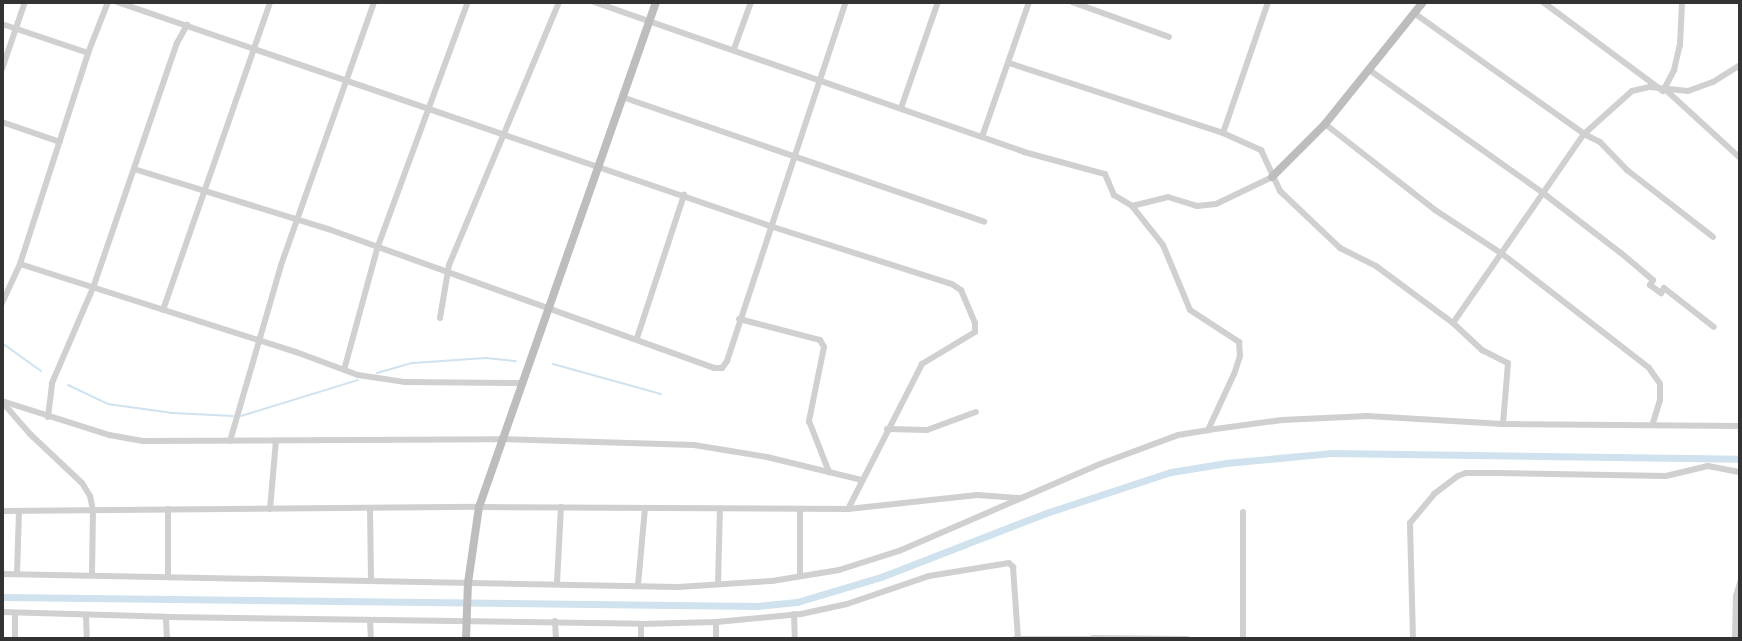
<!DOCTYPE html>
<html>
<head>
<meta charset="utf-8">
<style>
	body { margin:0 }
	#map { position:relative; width:1742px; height:641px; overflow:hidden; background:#fff; font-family:"Open Sans",sans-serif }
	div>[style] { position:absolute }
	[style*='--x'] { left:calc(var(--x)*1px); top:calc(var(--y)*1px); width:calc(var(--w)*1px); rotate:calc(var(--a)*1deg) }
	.stream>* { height:2px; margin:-1px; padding:0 1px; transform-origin:1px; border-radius:1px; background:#cfe2ee }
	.canal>* { height:7px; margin:-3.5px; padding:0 3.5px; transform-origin:3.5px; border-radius:3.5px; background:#cfe2ee }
	.street>* { height:6px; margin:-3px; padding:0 3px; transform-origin:3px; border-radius:3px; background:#d0d0d0 }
	.secondary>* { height:8px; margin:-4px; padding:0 4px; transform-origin:4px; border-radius:4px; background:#bdbdbd }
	span { translate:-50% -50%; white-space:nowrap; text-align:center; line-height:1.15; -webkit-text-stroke:7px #fff; paint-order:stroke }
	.frame { position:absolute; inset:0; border:4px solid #333; pointer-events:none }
</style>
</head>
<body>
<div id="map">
	<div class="stream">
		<div style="--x:2;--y:343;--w:48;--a:35.7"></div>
		<div style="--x:553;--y:364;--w:112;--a:15.5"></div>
		<div style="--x:377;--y:373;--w:37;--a:-16"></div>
		<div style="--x:413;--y:363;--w:73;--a:-3.9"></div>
		<div style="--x:486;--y:358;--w:30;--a:6"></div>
		<div style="--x:68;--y:385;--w:44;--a:25.4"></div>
		<div style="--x:108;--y:404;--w:65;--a:8"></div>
		<div style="--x:172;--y:413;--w:61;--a:2.8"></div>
		<div style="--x:241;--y:416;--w:122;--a:-17.1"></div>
	</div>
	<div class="canal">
		<div style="--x:2;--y:597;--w:755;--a:0.68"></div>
		<div style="--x:757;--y:606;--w:40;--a:-5.7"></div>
		<div style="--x:797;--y:602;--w:88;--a:-16.6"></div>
		<div style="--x:881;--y:577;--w:180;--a:-21.2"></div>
		<div style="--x:1049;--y:512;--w:128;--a:-18.2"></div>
		<div style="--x:1171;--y:472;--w:56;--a:-9.3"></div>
		<div style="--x:1226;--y:463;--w:105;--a:-5.4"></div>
		<div style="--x:1331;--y:453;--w:409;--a:0.8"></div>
	</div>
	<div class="street">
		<div style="--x:117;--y:2;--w:690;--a:18.93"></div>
		<div style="--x:770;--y:226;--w:191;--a:17.7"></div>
		<div style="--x:952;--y:284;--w:11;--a:34"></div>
		<div style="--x:961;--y:290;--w:36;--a:67"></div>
		<div style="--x:975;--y:323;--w:9;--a:90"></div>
		<div style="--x:975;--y:332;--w:62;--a:148.9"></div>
		<div style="--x:922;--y:364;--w:163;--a:117"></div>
		<div style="--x:594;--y:2;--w:455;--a:19.2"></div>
		<div style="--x:1024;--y:152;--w:84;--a:15.2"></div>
		<div style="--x:1105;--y:174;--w:23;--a:67"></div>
		<div style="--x:1114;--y:195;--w:21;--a:31"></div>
		<div style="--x:1132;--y:206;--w:50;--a:51.5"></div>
		<div style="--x:1163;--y:245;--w:70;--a:67.4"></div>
		<div style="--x:1190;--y:310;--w:59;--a:33.1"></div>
		<div style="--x:1239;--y:342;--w:14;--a:86"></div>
		<div style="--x:1240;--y:356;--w:19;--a:108"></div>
		<div style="--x:1234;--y:374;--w:62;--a:114.9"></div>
		<div style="--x:1072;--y:2;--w:103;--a:19.8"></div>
		<div style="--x:1543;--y:2;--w:149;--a:36.6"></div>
		<div style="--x:1663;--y:91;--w:24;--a:-62"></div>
		<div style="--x:1674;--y:70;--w:26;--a:-77"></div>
		<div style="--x:1680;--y:45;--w:43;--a:-87.3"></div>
		<div style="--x:1414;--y:13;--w:209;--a:35.4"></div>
		<div style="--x:1584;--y:134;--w:18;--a:27"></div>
		<div style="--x:1600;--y:142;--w:39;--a:46"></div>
		<div style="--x:1627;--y:170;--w:109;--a:37.9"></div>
		<div style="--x:2;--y:24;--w:91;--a:18.6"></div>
		<div style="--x:734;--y:49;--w:50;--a:-70.1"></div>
		<div style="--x:1009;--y:63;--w:225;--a:18.1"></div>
		<div style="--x:1223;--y:133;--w:42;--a:24.1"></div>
		<div style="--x:1261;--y:150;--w:45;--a:65.1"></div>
		<div style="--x:1280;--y:191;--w:83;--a:43.5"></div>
		<div style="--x:1340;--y:248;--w:40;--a:26.6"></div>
		<div style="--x:1376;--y:266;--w:96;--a:36.5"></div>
		<div style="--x:1453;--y:323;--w:40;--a:43"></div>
		<div style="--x:1482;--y:350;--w:29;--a:27"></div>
		<div style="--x:1508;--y:363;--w:61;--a:94.7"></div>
		<div style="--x:2;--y:69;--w:71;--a:-71.1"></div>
		<div style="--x:1368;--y:69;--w:214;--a:35.3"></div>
		<div style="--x:1543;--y:193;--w:98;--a:37.6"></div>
		<div style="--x:1621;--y:253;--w:42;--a:40.2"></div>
		<div style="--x:1653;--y:280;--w:6;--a:121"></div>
		<div style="--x:1650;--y:285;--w:14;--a:36"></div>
		<div style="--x:1661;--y:293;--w:6;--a:-59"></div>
		<div style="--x:1664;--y:288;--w:63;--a:38"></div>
		<div style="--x:1667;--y:91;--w:99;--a:42.5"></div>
		<div style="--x:622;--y:97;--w:383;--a:19"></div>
		<div style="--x:901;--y:108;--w:112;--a:-70.8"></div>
		<div style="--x:2;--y:122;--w:61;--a:19"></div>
		<div style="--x:1325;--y:124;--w:140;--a:38"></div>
		<div style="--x:1435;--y:210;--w:79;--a:33.1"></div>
		<div style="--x:1501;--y:253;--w:187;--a:37.8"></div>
		<div style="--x:1649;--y:368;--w:19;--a:55"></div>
		<div style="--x:1660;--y:384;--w:16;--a:90"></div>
		<div style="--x:1660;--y:400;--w:24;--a:107"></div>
		<div style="--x:1223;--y:133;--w:139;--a:-71"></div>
		<div style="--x:982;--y:137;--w:143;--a:-70.8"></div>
		<div style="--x:134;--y:169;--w:206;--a:17.2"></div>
		<div style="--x:331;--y:230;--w:407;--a:19.8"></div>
		<div style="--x:714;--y:368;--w:8;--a:0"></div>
		<div style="--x:722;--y:368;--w:9;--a:-54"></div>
		<div style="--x:727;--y:361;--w:378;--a:-71.7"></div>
		<div style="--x:1132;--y:206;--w:37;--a:-14"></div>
		<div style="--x:1168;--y:197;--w:30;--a:17"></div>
		<div style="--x:1197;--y:206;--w:19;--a:-6"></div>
		<div style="--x:1216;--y:204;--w:62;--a:-25.7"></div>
		<div style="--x:20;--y:264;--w:290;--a:17.7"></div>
		<div style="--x:296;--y:352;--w:66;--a:20.4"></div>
		<div style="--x:358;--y:375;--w:48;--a:8.5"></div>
		<div style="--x:405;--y:382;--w:115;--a:0.5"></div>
		<div style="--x:2;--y:303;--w:43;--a:-65.2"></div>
		<div style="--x:20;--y:264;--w:222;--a:-72.1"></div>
		<div style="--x:88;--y:53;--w:55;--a:-68.6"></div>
		<div style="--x:163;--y:310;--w:326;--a:-70.8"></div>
		<div style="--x:440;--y:318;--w:54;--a:-80.4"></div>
		<div style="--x:449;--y:265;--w:285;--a:-67.3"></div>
		<div style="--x:739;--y:319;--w:84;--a:14.5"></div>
		<div style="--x:820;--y:340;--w:8;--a:60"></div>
		<div style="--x:824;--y:347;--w:76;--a:101.5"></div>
		<div style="--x:809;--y:421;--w:55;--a:68.6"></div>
		<div style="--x:1453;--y:323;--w:230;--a:-55.3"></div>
		<div style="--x:1584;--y:134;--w:64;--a:-41.9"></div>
		<div style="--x:1632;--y:91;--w:18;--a:-13"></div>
		<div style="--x:1650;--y:87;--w:38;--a:6"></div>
		<div style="--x:1688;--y:91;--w:27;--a:-20"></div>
		<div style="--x:1713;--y:82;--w:32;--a:-32"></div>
		<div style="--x:637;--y:338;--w:151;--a:-71.8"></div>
		<div style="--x:344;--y:370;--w:129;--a:-74.7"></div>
		<div style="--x:378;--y:246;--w:260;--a:-69.8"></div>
		<div style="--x:2;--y:401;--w:112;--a:17.6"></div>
		<div style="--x:109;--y:435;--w:36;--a:10"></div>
		<div style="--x:144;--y:441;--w:357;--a:-0.3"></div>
		<div style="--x:501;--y:439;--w:193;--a:1.8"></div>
		<div style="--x:694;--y:445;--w:74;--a:9.3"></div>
		<div style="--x:767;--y:457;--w:98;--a:13.6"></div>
		<div style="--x:3;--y:403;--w:41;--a:48.9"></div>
		<div style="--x:30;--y:434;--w:71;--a:43.3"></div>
		<div style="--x:82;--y:483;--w:15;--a:58"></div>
		<div style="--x:90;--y:496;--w:14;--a:78"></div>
		<div style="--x:93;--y:510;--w:65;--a:90.9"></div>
		<div style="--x:48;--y:417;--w:34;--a:-83"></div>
		<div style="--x:52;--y:383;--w:103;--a:-66.7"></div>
		<div style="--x:93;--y:288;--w:259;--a:-71.1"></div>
		<div style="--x:177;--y:43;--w:21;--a:-61"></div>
		<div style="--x:887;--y:429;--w:40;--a:1.4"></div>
		<div style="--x:927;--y:430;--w:52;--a:-20.2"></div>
		<div style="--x:230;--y:441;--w:183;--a:-73.8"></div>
		<div style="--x:281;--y:265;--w:279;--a:-70.5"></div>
		<div style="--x:370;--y:508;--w:72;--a:89.2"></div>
		<div style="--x:168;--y:509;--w:68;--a:90"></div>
		<div style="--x:270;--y:509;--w:68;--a:-85"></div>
		<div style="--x:2;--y:511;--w:477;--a:-0.5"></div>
		<div style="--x:479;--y:507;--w:369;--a:0.3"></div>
		<div style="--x:848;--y:509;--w:130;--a:-6.2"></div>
		<div style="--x:977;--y:495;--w:42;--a:4.1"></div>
		<div style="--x:2;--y:574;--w:676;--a:1.1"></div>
		<div style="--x:678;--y:587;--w:94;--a:-3.7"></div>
		<div style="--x:772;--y:581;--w:68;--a:-9.3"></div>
		<div style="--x:839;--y:570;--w:63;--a:-17.6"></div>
		<div style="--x:899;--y:551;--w:219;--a:-23.4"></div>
		<div style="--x:1100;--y:464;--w:83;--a:-20.4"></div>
		<div style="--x:1178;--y:435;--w:30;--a:-9"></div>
		<div style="--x:1208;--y:430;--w:75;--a:-7.7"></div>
		<div style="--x:1282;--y:420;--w:86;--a:-2.7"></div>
		<div style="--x:1368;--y:416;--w:135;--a:3.4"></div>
		<div style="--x:1503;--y:424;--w:237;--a:0.5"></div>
		<div style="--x:17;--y:574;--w:63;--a:-88.2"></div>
		<div style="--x:800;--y:576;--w:67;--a:-90"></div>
		<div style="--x:557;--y:583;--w:76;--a:-87"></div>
		<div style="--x:718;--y:584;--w:74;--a:-88.5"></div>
		<div style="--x:638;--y:585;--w:77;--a:-84.8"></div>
		<div style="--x:2;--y:612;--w:164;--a:1.7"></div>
		<div style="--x:15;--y:614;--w:25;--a:90"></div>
		<div style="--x:794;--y:614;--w:25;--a:88"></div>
		<div style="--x:86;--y:616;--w:23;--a:88"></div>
		<div style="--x:370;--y:621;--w:18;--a:87"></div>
		<div style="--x:555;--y:621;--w:18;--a:87"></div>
		<div style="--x:716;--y:622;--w:17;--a:90"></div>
		<div style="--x:1093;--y:638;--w:94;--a:0.6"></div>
		<div style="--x:167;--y:639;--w:22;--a:-93"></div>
		<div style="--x:166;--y:617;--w:475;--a:0.8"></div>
		<div style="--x:641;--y:624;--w:75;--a:-1.5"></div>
		<div style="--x:716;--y:622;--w:85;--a:-5.4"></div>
		<div style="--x:801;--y:614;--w:47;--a:-12.3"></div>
		<div style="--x:847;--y:604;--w:87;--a:-18.9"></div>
		<div style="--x:929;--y:576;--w:81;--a:-9.2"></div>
		<div style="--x:1009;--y:563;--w:6;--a:45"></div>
		<div style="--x:1013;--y:567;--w:72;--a:86"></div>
		<div style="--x:641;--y:639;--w:15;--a:-90"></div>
		<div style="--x:1015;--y:639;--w:78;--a:0"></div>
		<div style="--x:1243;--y:639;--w:127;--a:-90"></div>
		<div style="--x:1413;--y:639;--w:116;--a:-91.5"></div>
		<div style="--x:1410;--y:523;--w:38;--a:-50"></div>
		<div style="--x:1434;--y:494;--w:30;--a:-37"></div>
		<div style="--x:1458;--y:476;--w:9;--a:-21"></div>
		<div style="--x:1466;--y:473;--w:30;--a:0"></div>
		<div style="--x:1496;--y:473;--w:170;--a:1"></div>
		<div style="--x:1666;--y:476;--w:43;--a:-13.4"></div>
		<div style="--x:1708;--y:466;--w:33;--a:11"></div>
		<div style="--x:1735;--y:639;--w:43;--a:-88.7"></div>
		<div style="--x:1736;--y:596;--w:14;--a:-73"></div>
	</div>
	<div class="secondary">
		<div style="--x:1272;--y:177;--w:75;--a:-45"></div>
		<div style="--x:1325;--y:124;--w:156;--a:-51.2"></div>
		<div style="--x:466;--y:639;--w:56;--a:-88"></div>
		<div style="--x:468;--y:583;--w:77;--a:-81.8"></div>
		<div style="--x:479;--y:507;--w:535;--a:-70.68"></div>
	</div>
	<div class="frame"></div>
</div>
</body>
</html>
